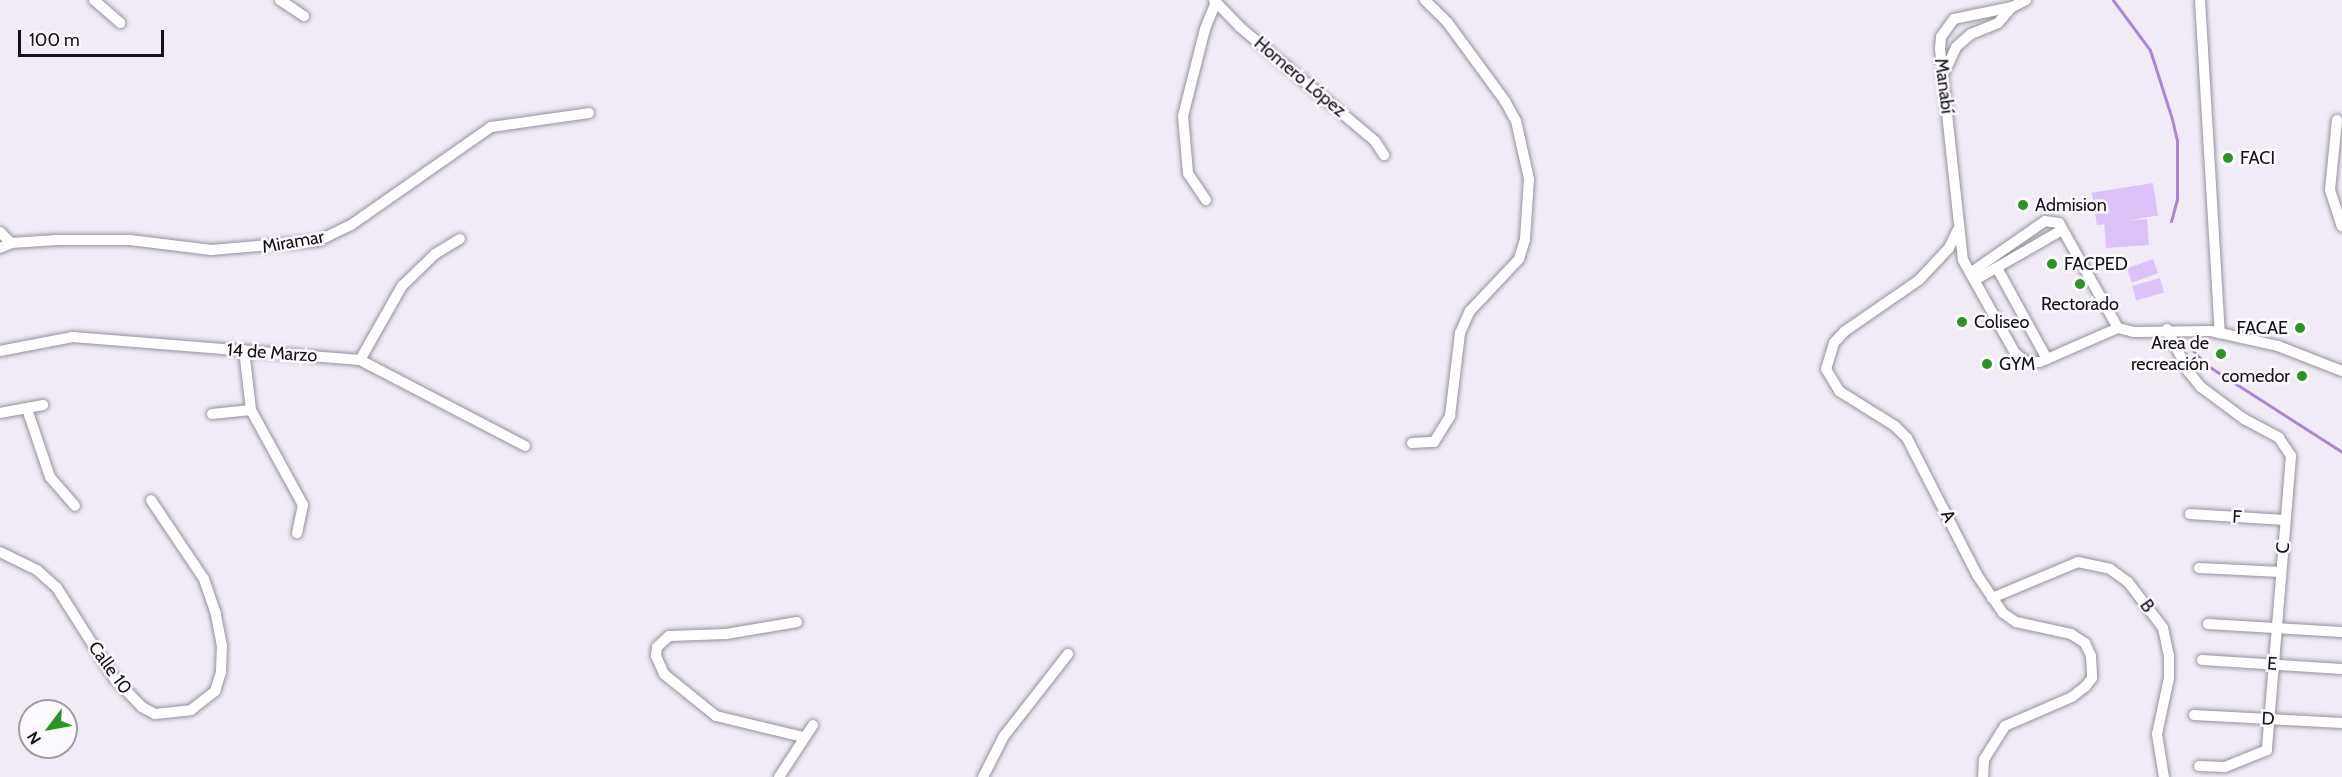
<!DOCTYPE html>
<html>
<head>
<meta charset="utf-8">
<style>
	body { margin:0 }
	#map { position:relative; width:2342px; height:777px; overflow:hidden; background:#f0ebf6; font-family:Cabin,sans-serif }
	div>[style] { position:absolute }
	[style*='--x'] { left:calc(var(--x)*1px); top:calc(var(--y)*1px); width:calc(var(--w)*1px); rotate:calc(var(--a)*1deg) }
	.green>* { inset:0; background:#ddc2fa; transform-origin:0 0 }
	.stream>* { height:3px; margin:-1.5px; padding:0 1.5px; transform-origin:1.5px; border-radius:1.5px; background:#ad85d4 }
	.roads { filter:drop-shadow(0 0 2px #96919b) drop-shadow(0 0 2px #96919b) }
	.street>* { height:10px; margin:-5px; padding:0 5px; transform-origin:5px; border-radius:5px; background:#fff }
	.dots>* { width:16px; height:16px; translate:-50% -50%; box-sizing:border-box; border:3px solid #fcfafe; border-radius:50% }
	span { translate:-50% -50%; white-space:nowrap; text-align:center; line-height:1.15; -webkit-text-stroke:5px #fcfafe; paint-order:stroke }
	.street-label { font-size:18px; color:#141216 }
	.poi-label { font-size:18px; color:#141216 }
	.left { translate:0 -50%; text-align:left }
	.right { translate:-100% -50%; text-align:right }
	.north { position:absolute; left:18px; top:699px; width:60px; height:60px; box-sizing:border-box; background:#fcfafe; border:2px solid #9f9da1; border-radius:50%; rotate:238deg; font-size:16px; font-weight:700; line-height:24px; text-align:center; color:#141216 }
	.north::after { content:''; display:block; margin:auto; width:21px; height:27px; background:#299621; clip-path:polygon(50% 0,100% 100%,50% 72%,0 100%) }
	.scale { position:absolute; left:18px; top:30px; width:146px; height:27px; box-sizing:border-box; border:3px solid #141216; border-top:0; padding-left:8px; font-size:18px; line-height:21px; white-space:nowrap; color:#141216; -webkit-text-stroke:4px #fcfafe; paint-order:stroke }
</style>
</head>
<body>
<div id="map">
	<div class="green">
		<div style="left:2153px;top:183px;width:33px;height:62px;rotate:81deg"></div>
		<div style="left:2147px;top:219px;width:26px;height:43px;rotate:86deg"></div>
		<div style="left:2153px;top:259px;width:15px;height:28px;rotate:70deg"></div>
		<div style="left:2160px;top:278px;width:15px;height:29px;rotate:74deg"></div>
	</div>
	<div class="stream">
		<div style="--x:2113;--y:0;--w:62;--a:53.5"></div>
		<div style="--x:2150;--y:50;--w:72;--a:72.3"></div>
		<div style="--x:2172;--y:119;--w:22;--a:77"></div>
		<div style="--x:2177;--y:140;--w:59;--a:90"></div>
		<div style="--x:2177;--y:199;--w:23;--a:105"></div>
		<div style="--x:2189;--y:346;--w:24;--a:48"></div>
		<div style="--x:2205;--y:364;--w:163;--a:32.7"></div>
	</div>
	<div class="roads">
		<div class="street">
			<div style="--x:94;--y:0;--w:35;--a:41"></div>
			<div style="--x:280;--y:0;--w:29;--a:34"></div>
			<div style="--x:1214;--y:0;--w:37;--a:46"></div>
			<div style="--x:1240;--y:27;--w:177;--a:40.2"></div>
			<div style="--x:1375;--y:141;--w:17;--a:57"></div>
			<div style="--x:2026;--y:0;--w:16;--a:153"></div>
			<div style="--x:2012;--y:7;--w:59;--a:168.3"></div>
			<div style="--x:1954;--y:19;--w:22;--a:126"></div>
			<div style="--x:1941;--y:37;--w:12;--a:95"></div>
			<div style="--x:1940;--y:49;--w:212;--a:83.8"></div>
			<div style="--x:1963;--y:260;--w:107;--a:60.8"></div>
			<div style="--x:2015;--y:353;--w:14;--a:39"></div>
			<div style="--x:2026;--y:362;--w:14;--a:0"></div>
			<div style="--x:2040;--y:362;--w:85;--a:-23.6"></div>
			<div style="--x:2118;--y:328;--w:16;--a:14"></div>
			<div style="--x:2134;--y:332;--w:77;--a:-0.7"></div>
			<div style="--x:2211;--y:331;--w:69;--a:12.6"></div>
			<div style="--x:2278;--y:346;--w:69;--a:21.3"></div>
			<div style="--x:2200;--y:0;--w:334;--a:86.6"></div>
			<div style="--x:1945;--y:71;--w:26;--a:-65"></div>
			<div style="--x:1956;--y:47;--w:20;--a:-41"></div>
			<div style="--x:1971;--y:34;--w:29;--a:-22"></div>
			<div style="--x:1998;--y:23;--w:21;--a:-49"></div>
			<div style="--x:2337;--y:120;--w:70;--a:95.7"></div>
			<div style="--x:2330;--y:190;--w:38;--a:72"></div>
			<div style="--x:1206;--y:200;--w:32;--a:-124"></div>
			<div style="--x:1188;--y:173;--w:57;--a:-95"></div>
			<div style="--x:1183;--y:116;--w:90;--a:-75.8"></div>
			<div style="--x:1205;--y:29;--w:29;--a:-68"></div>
			<div style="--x:1957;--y:231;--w:19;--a:115"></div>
			<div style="--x:1949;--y:248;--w:44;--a:133.2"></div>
			<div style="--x:1919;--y:280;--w:90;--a:145.4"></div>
			<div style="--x:1845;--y:331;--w:16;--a:133"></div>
			<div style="--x:1834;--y:343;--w:27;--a:107"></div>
			<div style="--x:1826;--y:369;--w:26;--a:59"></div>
			<div style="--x:1839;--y:391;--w:66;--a:32"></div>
			<div style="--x:1895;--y:426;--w:17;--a:45"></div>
			<div style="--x:1907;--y:438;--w:154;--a:62.9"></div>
			<div style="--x:1977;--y:575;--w:46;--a:55.6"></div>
			<div style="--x:2003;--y:613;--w:16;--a:35"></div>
			<div style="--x:2016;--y:622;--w:56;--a:12.3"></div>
			<div style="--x:2071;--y:634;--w:17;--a:33"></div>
			<div style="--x:2085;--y:643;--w:14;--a:65"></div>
			<div style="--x:2091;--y:656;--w:22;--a:87"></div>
			<div style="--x:2092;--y:678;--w:10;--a:127"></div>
			<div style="--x:2086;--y:686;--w:18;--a:142"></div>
			<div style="--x:2072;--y:697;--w:73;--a:156.6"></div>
			<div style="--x:2005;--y:726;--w:40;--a:122"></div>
			<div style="--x:1984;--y:760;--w:17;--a:93"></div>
			<div style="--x:0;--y:232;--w:16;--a:45"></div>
			<div style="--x:0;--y:248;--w:12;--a:-24"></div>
			<div style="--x:11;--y:243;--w:46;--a:-3.7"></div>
			<div style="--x:57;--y:240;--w:73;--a:0"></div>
			<div style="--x:130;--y:240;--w:82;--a:7"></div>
			<div style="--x:211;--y:250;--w:107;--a:-4.8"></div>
			<div style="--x:318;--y:241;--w:37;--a:-26"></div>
			<div style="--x:351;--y:225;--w:171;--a:-35"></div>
			<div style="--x:491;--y:127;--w:99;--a:-8.1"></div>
			<div style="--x:1997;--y:268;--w:104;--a:61.2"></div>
			<div style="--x:1970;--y:273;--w:91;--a:-34.7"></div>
			<div style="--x:2045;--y:221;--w:14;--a:8"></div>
			<div style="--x:2059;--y:223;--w:120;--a:60.7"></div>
			<div style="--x:1975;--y:280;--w:100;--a:-29.9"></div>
			<div style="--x:2167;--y:329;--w:47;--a:63.4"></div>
			<div style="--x:2188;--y:371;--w:21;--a:51"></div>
			<div style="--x:2201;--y:387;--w:54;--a:36.7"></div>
			<div style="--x:2244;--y:419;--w:40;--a:28"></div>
			<div style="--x:2279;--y:438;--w:22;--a:56"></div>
			<div style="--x:2291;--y:456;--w:295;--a:94.7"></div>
			<div style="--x:2267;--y:750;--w:45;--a:158"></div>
			<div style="--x:2225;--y:767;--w:26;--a:-178"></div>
			<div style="--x:244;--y:350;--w:60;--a:83.3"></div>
			<div style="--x:251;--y:410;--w:108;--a:61.3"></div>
			<div style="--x:303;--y:505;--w:29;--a:102"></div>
			<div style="--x:0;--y:351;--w:74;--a:-10.9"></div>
			<div style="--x:73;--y:337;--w:288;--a:4.6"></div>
			<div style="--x:360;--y:360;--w:186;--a:27.5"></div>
			<div style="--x:360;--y:360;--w:85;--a:-60.4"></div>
			<div style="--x:402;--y:286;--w:46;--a:-44.1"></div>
			<div style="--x:435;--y:254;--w:29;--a:-31"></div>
			<div style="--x:27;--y:409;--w:72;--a:71.3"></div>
			<div style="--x:50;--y:477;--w:38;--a:49"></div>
			<div style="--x:0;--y:413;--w:44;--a:-10.5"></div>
			<div style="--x:212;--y:414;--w:39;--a:-6"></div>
			<div style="--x:1412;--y:443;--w:22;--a:-3"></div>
			<div style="--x:1434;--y:442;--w:31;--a:-58"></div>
			<div style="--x:1450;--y:416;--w:84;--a:-83.1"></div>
			<div style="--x:1460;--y:333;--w:24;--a:-66"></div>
			<div style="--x:1470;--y:311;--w:71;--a:-46.7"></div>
			<div style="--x:1519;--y:259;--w:21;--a:-73"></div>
			<div style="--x:1525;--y:239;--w:60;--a:-86.2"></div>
			<div style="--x:1529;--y:179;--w:59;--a:-102.6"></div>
			<div style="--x:1516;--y:121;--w:23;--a:-119"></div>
			<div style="--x:1505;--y:101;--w:97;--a:-126.2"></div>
			<div style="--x:1448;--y:23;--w:33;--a:-135"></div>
			<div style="--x:2190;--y:514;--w:95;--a:3.6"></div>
			<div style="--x:0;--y:552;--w:41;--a:25.9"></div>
			<div style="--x:37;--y:570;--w:27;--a:42"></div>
			<div style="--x:57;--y:588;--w:107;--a:57.7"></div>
			<div style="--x:114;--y:678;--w:40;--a:46"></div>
			<div style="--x:142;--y:707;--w:15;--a:28"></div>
			<div style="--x:155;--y:714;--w:36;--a:-6"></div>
			<div style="--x:191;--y:710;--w:31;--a:-38"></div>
			<div style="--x:215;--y:691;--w:20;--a:-72"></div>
			<div style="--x:221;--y:672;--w:26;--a:-88"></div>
			<div style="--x:222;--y:646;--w:33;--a:-101"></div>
			<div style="--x:216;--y:614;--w:37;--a:-109"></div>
			<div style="--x:204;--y:579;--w:95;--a:-123.9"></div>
			<div style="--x:2199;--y:568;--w:82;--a:2.8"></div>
			<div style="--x:1992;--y:598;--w:93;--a:-22.7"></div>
			<div style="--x:2078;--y:562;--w:33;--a:12"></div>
			<div style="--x:2110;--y:569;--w:22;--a:36"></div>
			<div style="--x:2128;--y:582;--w:58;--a:52.7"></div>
			<div style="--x:2163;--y:628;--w:29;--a:78"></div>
			<div style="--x:2169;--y:656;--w:22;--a:90"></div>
			<div style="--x:2169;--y:678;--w:57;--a:102.1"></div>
			<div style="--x:2157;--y:734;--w:44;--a:80.8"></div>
			<div style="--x:797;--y:622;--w:72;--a:170.4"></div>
			<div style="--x:726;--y:634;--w:57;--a:178"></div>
			<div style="--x:669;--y:636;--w:16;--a:137"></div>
			<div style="--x:657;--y:647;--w:9;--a:96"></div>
			<div style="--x:656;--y:656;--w:20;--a:66"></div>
			<div style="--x:664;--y:674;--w:67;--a:38.9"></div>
			<div style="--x:716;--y:716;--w:89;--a:13.6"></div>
			<div style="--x:2208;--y:624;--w:134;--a:3.4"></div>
			<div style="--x:2202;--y:660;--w:140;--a:3.7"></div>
			<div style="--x:2194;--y:715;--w:148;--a:3.1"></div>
			<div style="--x:779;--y:777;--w:62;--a:-56.8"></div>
			<div style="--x:983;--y:777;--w:46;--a:-62.9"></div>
			<div style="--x:1004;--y:736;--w:104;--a:-52"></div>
		</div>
	</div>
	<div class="dots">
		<div style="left:2228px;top:158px;background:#299621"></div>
		<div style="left:2023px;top:205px;background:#299621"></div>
		<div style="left:2052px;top:264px;background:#299621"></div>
		<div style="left:2080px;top:284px;background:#299621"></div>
		<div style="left:1962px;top:322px;background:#299621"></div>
		<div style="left:2300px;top:328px;background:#299621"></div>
		<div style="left:2221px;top:354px;background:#299621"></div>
		<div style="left:1987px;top:364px;background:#299621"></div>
		<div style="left:2302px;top:376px;background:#299621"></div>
	</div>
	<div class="street-label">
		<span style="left:1300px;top:77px;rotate:40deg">Homero López</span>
		<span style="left:1944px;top:86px;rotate:83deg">Manabí</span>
		<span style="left:293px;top:242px;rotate:-10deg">Miramar</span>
		<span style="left:272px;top:353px;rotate:4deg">14 de Marzo</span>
		<span style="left:1948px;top:516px;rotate:63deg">A</span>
		<span style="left:2237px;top:517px;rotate:3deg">F</span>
		<span style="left:2283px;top:548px;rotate:-85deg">C</span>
		<span style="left:2147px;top:606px;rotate:54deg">B</span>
		<span style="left:2272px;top:664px;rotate:4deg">E</span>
		<span style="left:110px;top:668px;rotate:54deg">Calle 10</span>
		<span style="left:2268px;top:719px;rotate:3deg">D</span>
	</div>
	<div class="poi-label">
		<span class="left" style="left:2240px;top:158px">FACI</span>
		<span class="left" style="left:2035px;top:205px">Admision</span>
		<span class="left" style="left:2064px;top:264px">FACPED</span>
		<span style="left:2080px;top:304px">Rectorado</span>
		<span class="left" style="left:1974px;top:322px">Coliseo</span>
		<span class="right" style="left:2288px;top:328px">FACAE</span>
		<span class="right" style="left:2209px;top:354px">Area de<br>recreación</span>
		<span class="left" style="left:1999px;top:364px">GYM</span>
		<span class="right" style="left:2290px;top:376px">comedor</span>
	</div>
	<div class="north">N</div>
	<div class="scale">100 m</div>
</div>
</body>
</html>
